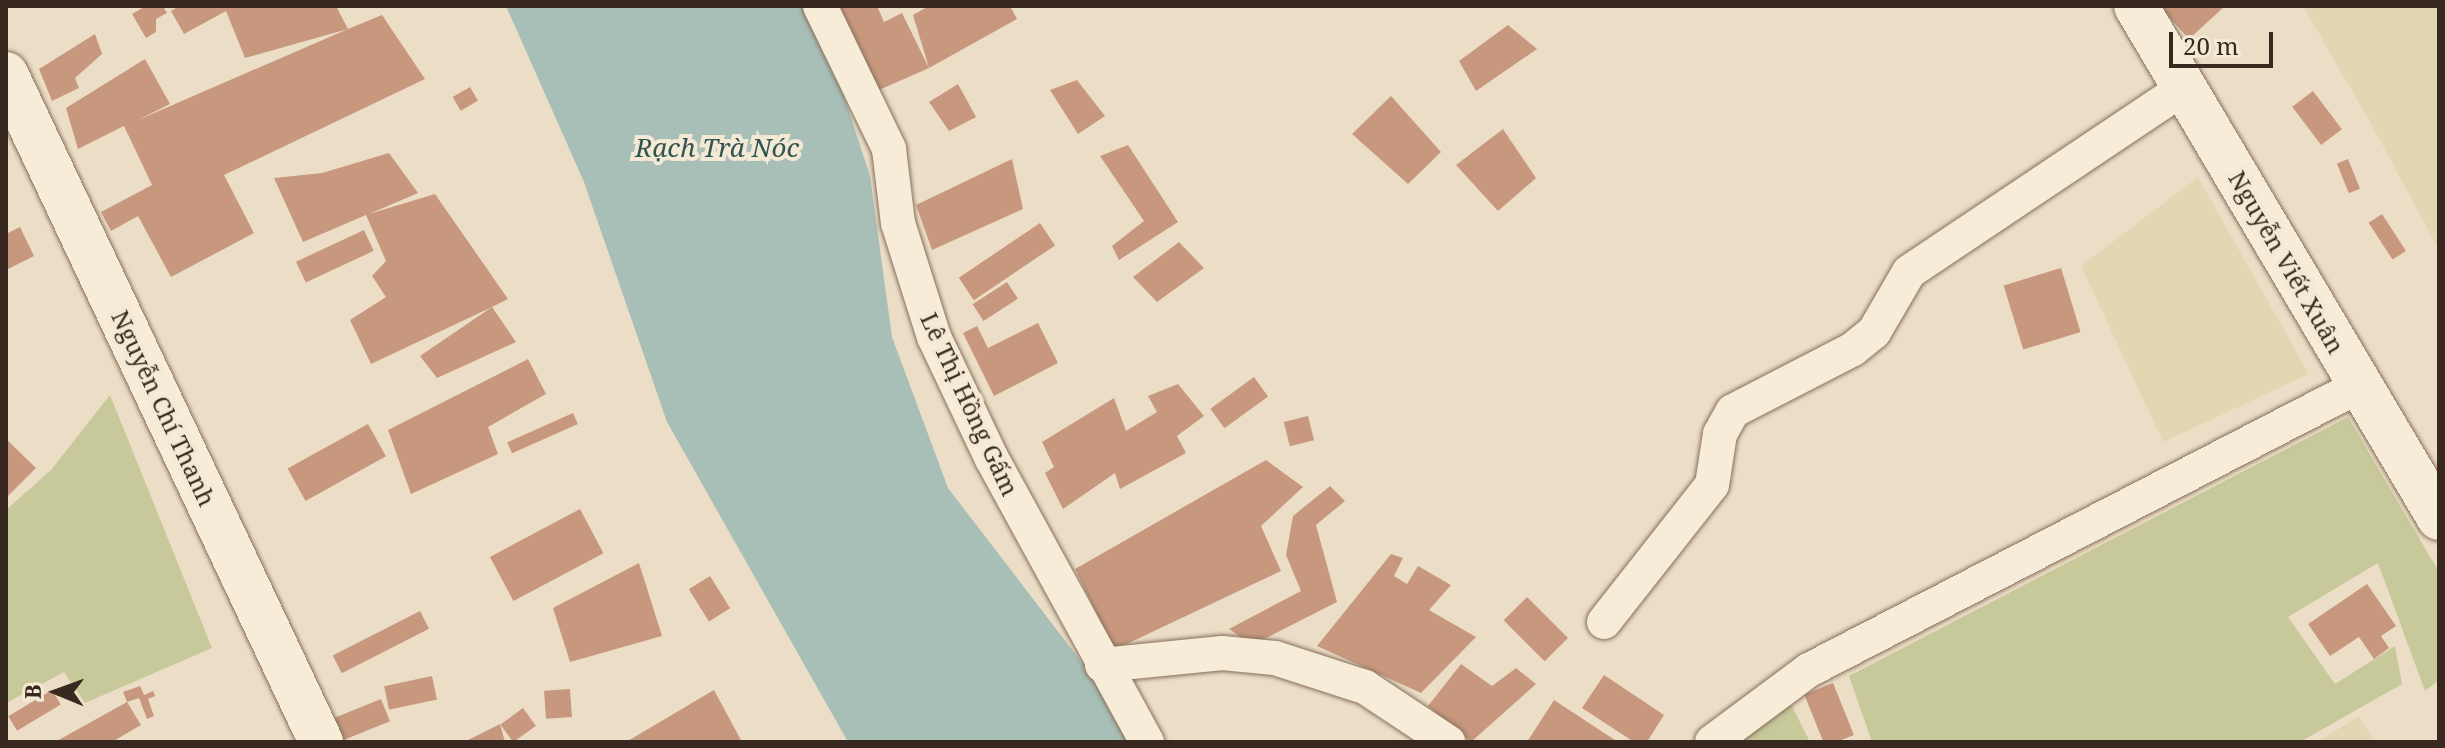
<!DOCTYPE html>
<html>
<head>
<meta charset="utf-8">
<style>
	body { margin:0 }
	#map { position:relative; width:2445px; height:748px; overflow:hidden; background:#ecdec6; font-family:"Noto Serif",serif }
	div>[style] { position:absolute }
	[style*='--x'] { left:calc(var(--x)*1px); top:calc(var(--y)*1px); width:calc(var(--w)*1px); rotate:calc(var(--a)*1deg) }
	.farmland>* { inset:0; background:#e1d7b3 }
	.green>* { inset:0; background:#c7c99a }
	.water>* { inset:0; background:#a7bfb7 }
	.building>* { inset:0; background:#c8987e; transform-origin:0 0 }
	.roads { filter:drop-shadow(0 0 2px #86705c) drop-shadow(0 0 2px #86705c) }
	.street>* { height:34px; margin:-17px; padding:0 17px; transform-origin:17px; border-radius:17px; background:#f7ecd8 }
	.secondary>* { height:44px; margin:-22px; padding:0 22px; transform-origin:22px; border-radius:22px; background:#f7ecd8 }
	span { translate:-50% -50%; white-space:nowrap; text-align:center; line-height:1.15; -webkit-text-stroke:8px #f4e9d5; paint-order:stroke }
	.street-label { font-size:24px; color:#37291f }
	.water-label { font-size:26px; color:#305651; font-style:italic }
	.frame { position:absolute; inset:0; border:8px solid #37291f; pointer-events:none }
	.north { position:absolute; left:16px; top:652px; width:80px; height:80px; -webkit-text-stroke:6px #f4e9d5; paint-order:stroke; rotate:271deg; font-size:22px; font-weight:700; line-height:32px; text-align:center; color:#37291f }
	.north::after { content:''; display:block; margin:auto; width:28px; height:36px; background:#37291f; clip-path:polygon(50% 0,100% 100%,50% 72%,0 100%) }
	.scale { position:absolute; left:2169px; top:32px; width:104px; height:36px; box-sizing:border-box; border:4px solid #37291f; border-top:0; padding-left:10px; font-size:24px; line-height:28px; white-space:nowrap; color:#37291f; -webkit-text-stroke:6px #f4e9d5; paint-order:stroke }
</style>
</head>
<body>
<div id="map">
	<div class="farmland">
		<div style="clip-path:polygon(2303px 6px,2439px 6px,2439px 250px,2375px 131px)"></div>
		<div style="clip-path:polygon(2198px 177px,2309px 374px,2163px 442px,2081px 266px)"></div>
		<div style="clip-path:polygon(2359px 716px,2375px 742px,2317px 742px)"></div>
	</div>
	<div class="green">
		<div style="clip-path:polygon(110px 395px,212px 648px,85px 703px,64px 672px,6px 703px,6px 510px,51px 470px)"></div>
		<div style="clip-path:polygon(2348px 417px,2439px 572px,2439px 680px,2425px 691px,2378px 563px,2288px 617px,2335px 684px,2395px 646px,2402px 684px,2300px 742px,1872px 742px,1849px 676px)"></div>
		<div style="clip-path:polygon(1789px 700px,1810px 742px,1741px 742px)"></div>
	</div>
	<div class="water">
		<div style="clip-path:polygon(506px 6px,815px 6px,870px 176px,892px 337px,948px 488px,1106px 694px,1133px 742px,848px 742px,667px 422px,584px 182px)"></div>
	</div>
	<div class="building">
		<div style="clip-path:polygon(146px 6px,163px 6px,167px 13px,156px 19px,156px 32px,146px 38px,132px 14px)"></div>
		<div style="clip-path:polygon(179px 6px,336px 6px,348px 29px,382px 15px,425px 79px,224px 175px,254px 233px,171px 277px,138px 216px,111px 231px,101px 212px,152px 185px,124px 126px,78px 149px,66px 108px,145px 59px,170px 104px,138px 120px,348px 29px,245px 58px,226px 11px,184px 34px,171px 11px)"></div>
		<div style="clip-path:polygon(840px 6px,877px 6px,884px 22px,902px 13px,929px 68px,913px 15px,929px 6px,1010px 6px,1017px 19px,929px 68px,879px 90px)"></div>
		<div style="clip-path:polygon(2159px 6px,2225px 6px,2189px 39px)"></div>
		<div style="clip-path:polygon(1508px 25px,1537px 49px,1476px 91px,1459px 61px)"></div>
		<div style="clip-path:polygon(95px 34px,102px 54px,75px 78px,79px 88px,52px 101px,39px 69px)"></div>
		<div style="clip-path:polygon(1077px 80px,1105px 116px,1078px 134px,1050px 90px)"></div>
		<div style="clip-path:polygon(958px 84px,976px 117px,949px 131px,929px 102px)"></div>
		<div style="left:470px;top:87px;width:16px;height:20px;rotate:60deg"></div>
		<div style="left:2313px;top:91px;width:48px;height:26px;rotate:53deg"></div>
		<div style="clip-path:polygon(1391px 96px,1441px 152px,1408px 184px,1352px 134px)"></div>
		<div style="clip-path:polygon(1503px 129px,1536px 178px,1498px 211px,1456px 165px)"></div>
		<div style="clip-path:polygon(1128px 145px,1178px 222px,1119px 260px,1112px 246px,1144px 221px,1100px 156px)"></div>
		<div style="clip-path:polygon(389px 153px,418px 193px,369px 214px,435px 194px,508px 299px,492px 307px,516px 342px,437px 378px,420px 356px,492px 307px,371px 364px,350px 320px,386px 297px,372px 276px,386px 261px,366px 215px,303px 242px,274px 178px,322px 173px)"></div>
		<div style="clip-path:polygon(1012px 159px,1023px 209px,932px 250px,916px 205px)"></div>
		<div style="left:2348px;top:159px;width:32px;height:12px;rotate:68deg"></div>
		<div style="left:2382px;top:214px;width:44px;height:16px;rotate:57deg"></div>
		<div style="left:1040px;top:223px;width:27px;height:98px;rotate:56deg"></div>
		<div style="clip-path:polygon(20px 227px,34px 256px,6px 270px,6px 234px)"></div>
		<div style="left:364px;top:230px;width:23px;height:75px;rotate:65deg"></div>
		<div style="clip-path:polygon(1179px 242px,1204px 268px,1157px 302px,1133px 277px)"></div>
		<div style="left:2061px;top:268px;width:67px;height:60px;rotate:73deg"></div>
		<div style="left:1007px;top:282px;width:20px;height:41px;rotate:57deg"></div>
		<div style="clip-path:polygon(1038px 323px,1058px 363px,994px 396px,963px 333px,977px 326px,988px 348px)"></div>
		<div style="clip-path:polygon(528px 359px,546px 394px,488px 427px,498px 454px,411px 494px,388px 430px)"></div>
		<div style="left:1254px;top:377px;width:24px;height:54px;rotate:54deg"></div>
		<div style="clip-path:polygon(1178px 384px,1204px 416px,1177px 436px,1186px 453px,1120px 489px,1115px 473px,1063px 509px,1045px 473px,1054px 467px,1042px 442px,1114px 398px,1126px 431px,1157px 412px,1148px 396px)"></div>
		<div style="left:573px;top:413px;width:12px;height:72px;rotate:66deg"></div>
		<div style="left:1308px;top:416px;width:25px;height:25px;rotate:76deg"></div>
		<div style="left:368px;top:424px;width:37px;height:92px;rotate:61deg"></div>
		<div style="clip-path:polygon(6px 439px,36px 468px,6px 498px)"></div>
		<div style="clip-path:polygon(1266px 460px,1303px 487px,1261px 526px,1281px 571px,1114px 650px,1075px 569px)"></div>
		<div style="clip-path:polygon(1330px 486px,1345px 501px,1316px 525px,1337px 602px,1252px 645px,1229px 629px,1301px 591px,1286px 555px,1293px 516px)"></div>
		<div style="left:580px;top:509px;width:50px;height:102px;rotate:62deg"></div>
		<div style="clip-path:polygon(1391px 554px,1403px 558px,1394px 576px,1407px 584px,1418px 566px,1451px 585px,1429px 610px,1476px 637px,1421px 693px,1317px 646px)"></div>
		<div style="clip-path:polygon(639px 563px,662px 636px,570px 662px,553px 608px)"></div>
		<div style="left:710px;top:576px;width:38px;height:25px;rotate:58deg"></div>
		<div style="clip-path:polygon(2367px 584px,2396px 626px,2381px 636px,2389px 648px,2374px 659px,2359px 637px,2330px 656px,2308px 624px)"></div>
		<div style="left:1527px;top:597px;width:58px;height:33px;rotate:45deg"></div>
		<div style="left:420px;top:611px;width:20px;height:98px;rotate:63deg"></div>
		<div style="clip-path:polygon(1461px 664px,1492px 686px,1516px 668px,1536px 684px,1471px 742px,1428px 706px)"></div>
		<div style="clip-path:polygon(1604px 675px,1664px 715px,1647px 742px,1634px 742px,1582px 708px)"></div>
		<div style="left:432px;top:676px;width:24px;height:49px;rotate:78deg"></div>
		<div style="left:1833px;top:683px;width:56px;height:31px;rotate:68deg"></div>
		<div style="clip-path:polygon(140px 686px,144px 695px,153px 691px,155px 696px,148px 699px,154px 716px,147px 719px,139px 698px,127px 702px,141px 725px,112px 742px,55px 742px,127px 702px,123px 692px)"></div>
		<div style="left:570px;top:689px;width:28px;height:26px;rotate:86deg"></div>
		<div style="left:52px;top:690px;width:17px;height:51px;rotate:59deg"></div>
		<div style="clip-path:polygon(714px 690px,742px 742px,626px 742px)"></div>
		<div style="left:381px;top:699px;width:24px;height:50px;rotate:68deg"></div>
		<div style="clip-path:polygon(1554px 700px,1618px 742px,1527px 742px)"></div>
		<div style="left:523px;top:708px;width:22px;height:28px;rotate:54deg"></div>
		<div style="clip-path:polygon(500px 724px,505px 742px,464px 742px)"></div>
	</div>
	<div class="roads">
		<div class="street">
			<div style="--x:820;--y:6;--w:159;--a:64.2"></div>
			<div style="--x:889;--y:149;--w:75;--a:83.1"></div>
			<div style="--x:898;--y:223;--w:120;--a:72.5"></div>
			<div style="--x:934;--y:337;--w:135;--a:64.6"></div>
			<div style="--x:992;--y:459;--w:323;--a:61.3"></div>
			<div style="--x:1604;--y:622;--w:174;--a:-51.8"></div>
			<div style="--x:1712;--y:485;--w:52;--a:-81.1"></div>
			<div style="--x:1720;--y:434;--w:26;--a:-61"></div>
			<div style="--x:1733;--y:411;--w:135;--a:-27.3"></div>
			<div style="--x:1853;--y:349;--w:27;--a:-39"></div>
			<div style="--x:1874;--y:332;--w:69;--a:-59.7"></div>
			<div style="--x:1909;--y:272;--w:331;--a:-33.8"></div>
			<div style="--x:1102;--y:665;--w:121;--a:-5.7"></div>
			<div style="--x:1222;--y:653;--w:53;--a:5.4"></div>
			<div style="--x:1275;--y:658;--w:95;--a:17.9"></div>
			<div style="--x:1365;--y:687;--w:100;--a:33.5"></div>
			<div style="--x:1712;--y:742;--w:121;--a:-36.6"></div>
			<div style="--x:1809;--y:670;--w:619;--a:-27.31"></div>
		</div>
		<div class="secondary">
			<div style="--x:2136;--y:6;--w:595;--a:59.38"></div>
			<div style="--x:6;--y:74;--w:739;--a:64.75"></div>
		</div>
	</div>
	<div class="street-label">
		<span style="left:2287px;top:262px;rotate:60deg">Nguyễn Viết Xuân</span>
		<span style="left:970px;top:404px;rotate:65deg">Lê Thị Hồng Gấm</span>
		<span style="left:164px;top:408px;rotate:65deg">Nguyễn Chí Thanh</span>
	</div>
	<div class="water-label">
		<span style="left:717px;top:148px">Rạch Trà Nóc</span>
	</div>
	<div class="frame"></div>
	<div class="north">B</div>
	<div class="scale">20 m</div>
</div>
</body>
</html>
